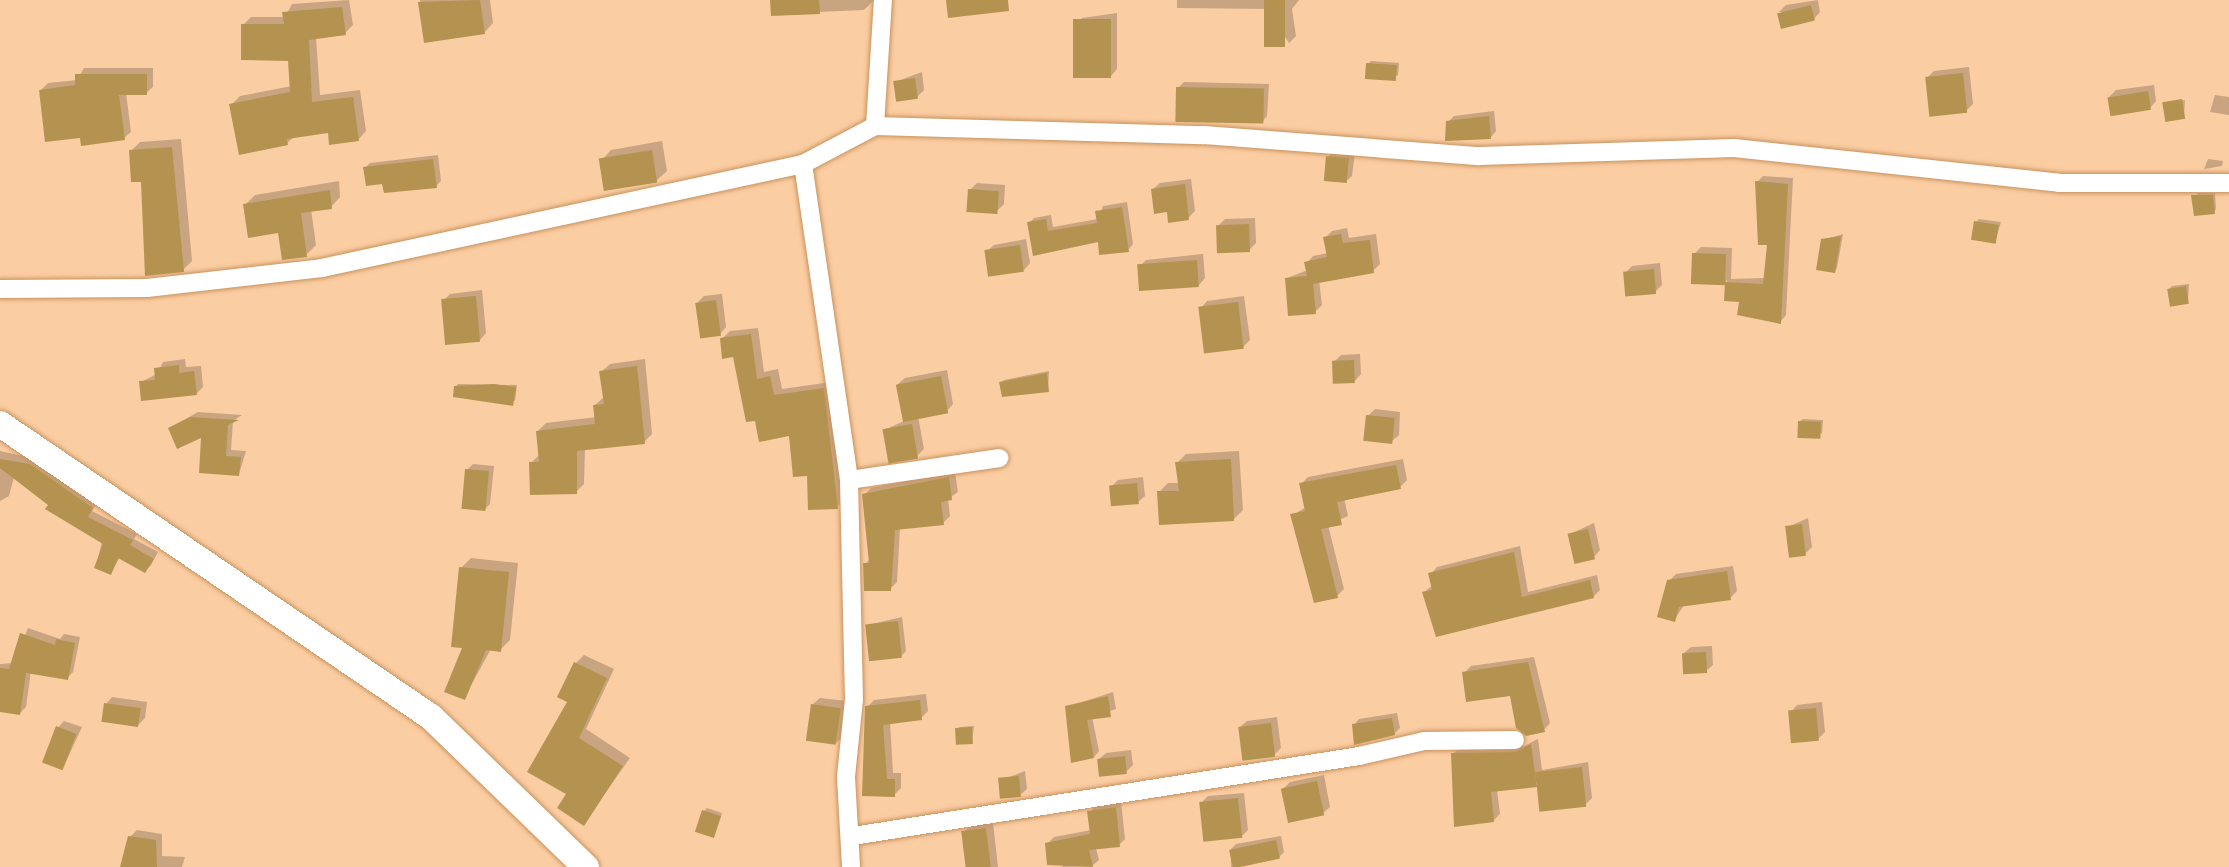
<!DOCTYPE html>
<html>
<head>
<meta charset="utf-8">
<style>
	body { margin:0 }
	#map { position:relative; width:2229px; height:867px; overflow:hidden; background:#fbcda2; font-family:Rubik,sans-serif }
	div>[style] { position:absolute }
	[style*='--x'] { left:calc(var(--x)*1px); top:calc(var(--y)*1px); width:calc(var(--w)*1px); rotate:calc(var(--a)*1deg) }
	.shadow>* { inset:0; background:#0003 }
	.building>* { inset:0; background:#b3934f; transform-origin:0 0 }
	.roads { filter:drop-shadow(0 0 2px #c8925d) drop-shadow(0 0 2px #c8925d) }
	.minor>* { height:18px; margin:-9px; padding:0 9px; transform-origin:9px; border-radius:9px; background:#fff }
	.secondary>* { height:26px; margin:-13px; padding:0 13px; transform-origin:13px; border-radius:13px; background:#fff }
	span { translate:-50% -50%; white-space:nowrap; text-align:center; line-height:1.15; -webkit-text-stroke:8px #fbcda2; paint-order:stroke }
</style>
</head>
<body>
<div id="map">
	<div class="shadow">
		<div style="clip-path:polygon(349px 0,353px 25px,345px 33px,316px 37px,320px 95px,360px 90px,366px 131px,358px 140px,329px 131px,295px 136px,287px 143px,232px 104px,240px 96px,292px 86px,290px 59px,243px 25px,251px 17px,285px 17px,292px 4px)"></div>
		<div style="clip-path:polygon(420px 0,490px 0,493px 23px,484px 33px,425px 41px)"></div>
		<div style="clip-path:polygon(772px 0,873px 0,873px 1px,864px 10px,773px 14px)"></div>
		<div style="clip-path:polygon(1177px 0,1299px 0,1292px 9px,1296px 36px,1289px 43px,1267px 9px,1177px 8px)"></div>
		<div style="clip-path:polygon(1818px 0,1820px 12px,1814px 19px,1779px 12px,1786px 5px)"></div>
		<div style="clip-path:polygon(1117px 13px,1117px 69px,1111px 76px,1075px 24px,1082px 18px)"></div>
		<div style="clip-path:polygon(1371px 61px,1399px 63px,1398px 76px,1368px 64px)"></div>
		<div style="clip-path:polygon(1969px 67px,1973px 104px,1966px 111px,1927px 78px,1934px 71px)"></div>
		<div style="clip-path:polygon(84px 68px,153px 68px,153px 87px,146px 93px,126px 93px,131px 132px,124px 138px,41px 90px,48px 83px,77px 80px)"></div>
		<div style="clip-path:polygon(922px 72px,924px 90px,917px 97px,895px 82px)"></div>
		<div style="clip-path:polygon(1184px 82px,1269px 84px,1267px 116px,1261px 123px,1178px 88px)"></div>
		<div style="clip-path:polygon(2154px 85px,2156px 101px,2150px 108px,2109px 97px,2116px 90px)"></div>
		<div style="clip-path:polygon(2215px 95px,2229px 97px,2229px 115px,2210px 112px)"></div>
		<div style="clip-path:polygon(2185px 100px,2184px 117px,2164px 103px)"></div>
		<div style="clip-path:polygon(1494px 111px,1496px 131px,1491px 137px,1448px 122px,1454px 116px)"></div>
		<div style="clip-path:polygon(181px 139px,192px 261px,183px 270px,131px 151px,140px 142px)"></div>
		<div style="clip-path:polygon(662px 141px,667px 171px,656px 181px,601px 161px,611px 150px)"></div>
		<div style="clip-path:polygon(1335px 150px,1355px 152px,1352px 176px,1345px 182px,1328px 157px)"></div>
		<div style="clip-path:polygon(438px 155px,441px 181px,436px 186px,384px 182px,365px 168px,370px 163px)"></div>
		<div style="clip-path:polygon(2208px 159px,2223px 161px,2222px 166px,2204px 169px)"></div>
		<div style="clip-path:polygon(1763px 176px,1793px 178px,1786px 315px,1780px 322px,1742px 300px,1726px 299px,1727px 280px,1724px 284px,1694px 254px,1701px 247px,1732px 248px,1731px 279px,1765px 278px,1769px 243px,1757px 182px)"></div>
		<div style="clip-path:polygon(1191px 179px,1195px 211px,1188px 218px,1169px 210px,1153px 189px,1160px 183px)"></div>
		<div style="clip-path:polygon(339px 181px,340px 197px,331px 207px,311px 209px,316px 245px,306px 255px,245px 205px,255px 195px)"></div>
		<div style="clip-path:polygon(977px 183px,1005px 185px,1004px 204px,997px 211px,970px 190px)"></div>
		<div style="clip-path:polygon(2196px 193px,2215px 193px,2216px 209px,2214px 212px)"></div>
		<div style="clip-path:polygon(1127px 202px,1133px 244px,1128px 250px,1100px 239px,1035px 254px,1029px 223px,1034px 218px,1051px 215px,1053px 227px,1098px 219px,1103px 206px)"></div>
		<div style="clip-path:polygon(1255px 218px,1256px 243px,1249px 250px,1218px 226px,1225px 219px)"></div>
		<div style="clip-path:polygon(1979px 219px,2001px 222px,1995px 242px,1976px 222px)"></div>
		<div style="clip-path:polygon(1347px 228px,1349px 238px,1376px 234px,1380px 264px,1373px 271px,1319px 280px,1322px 305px,1315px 312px,1287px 278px,1308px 270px,1307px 263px,1313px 256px,1328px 253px,1325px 238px,1332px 231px)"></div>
		<div style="clip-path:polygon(1843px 234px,1837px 268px,1835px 271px,1823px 240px)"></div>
		<div style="clip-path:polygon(1026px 239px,1030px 263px,1024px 270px,987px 251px,994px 245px)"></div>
		<div style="clip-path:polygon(1203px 254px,1205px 278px,1199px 285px,1139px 267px,1146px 260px)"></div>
		<div style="clip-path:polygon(1660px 263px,1662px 285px,1655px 292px,1625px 273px,1632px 266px)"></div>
		<div style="clip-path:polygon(2189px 284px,2188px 302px,2169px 289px,2172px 286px)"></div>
		<div style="clip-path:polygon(482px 290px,486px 333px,480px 340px,443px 301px,450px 294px)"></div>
		<div style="clip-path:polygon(722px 294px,726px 327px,720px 334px,697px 303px,704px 296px)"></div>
		<div style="clip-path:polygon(1244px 296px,1250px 340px,1243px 347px,1201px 308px,1207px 301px)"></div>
		<div style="clip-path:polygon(758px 328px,764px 372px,778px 369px,782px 389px,831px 382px,845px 499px,837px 507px,809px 473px,791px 434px,722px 339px,730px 331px)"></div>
		<div style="clip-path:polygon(1360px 354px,1361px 374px,1355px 381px,1334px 362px,1341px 355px)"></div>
		<div style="clip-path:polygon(185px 359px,186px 367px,201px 366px,203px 387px,196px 394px,141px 382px,157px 374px,163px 362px)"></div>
		<div style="clip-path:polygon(645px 359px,652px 434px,644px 442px,585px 448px,584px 484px,576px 492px,531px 463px,540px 454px,538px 431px,546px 423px,597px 417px,595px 405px,605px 396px,601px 372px,610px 364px)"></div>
		<div style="clip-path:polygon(947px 370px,953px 404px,947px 411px,918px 416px,924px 449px,917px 456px,884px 430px,904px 421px,898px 384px,905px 378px)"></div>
		<div style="clip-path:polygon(1049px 371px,1048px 390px,1002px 382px,1004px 380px)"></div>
		<div style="clip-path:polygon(458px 384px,517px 385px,515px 401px,456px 387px)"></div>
		<div style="clip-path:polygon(1375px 409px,1400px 412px,1399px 435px,1392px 441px,1368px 416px)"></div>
		<div style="clip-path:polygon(198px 412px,242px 415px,233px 421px,231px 450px,246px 451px,239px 474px,204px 435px,170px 428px)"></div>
		<div style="clip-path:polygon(1803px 419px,1823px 420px,1822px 434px,1800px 421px)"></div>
		<div style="clip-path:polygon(0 451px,36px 459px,98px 502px,92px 511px,137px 534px,134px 539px,158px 552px,151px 565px,145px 571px,120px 557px,111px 573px,96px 567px,102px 541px,14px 477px,9px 496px,0 501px)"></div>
		<div style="clip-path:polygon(1239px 451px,1243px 510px,1234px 519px,1159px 492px,1168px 483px,1179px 483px,1177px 463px,1186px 454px)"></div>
		<div style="clip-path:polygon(1403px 459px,1407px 480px,1400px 487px,1344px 498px,1348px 516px,1328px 525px,1344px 589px,1337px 596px,1293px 515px,1306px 507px,1301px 484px,1308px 477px)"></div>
		<div style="clip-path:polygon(473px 464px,494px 466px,490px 504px,484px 510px,467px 470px)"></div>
		<div style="clip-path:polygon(955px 472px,958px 492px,948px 499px,950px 516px,943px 523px,900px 528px,897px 582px,890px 589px,865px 564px,870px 559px,864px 495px,871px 488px)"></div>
		<div style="clip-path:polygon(1143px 477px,1145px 496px,1138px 502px,1111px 487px,1118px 480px)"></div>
		<div style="clip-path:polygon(1808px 518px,1812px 547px,1805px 554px,1788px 527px)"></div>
		<div style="clip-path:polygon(1594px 523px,1600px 550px,1594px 557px,1570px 534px)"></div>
		<div style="clip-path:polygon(1520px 546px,1528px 592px,1597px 575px,1600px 590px,1593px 597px,1437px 634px,1424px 592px,1433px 585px,1431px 574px,1437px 567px)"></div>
		<div style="clip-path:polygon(471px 558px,518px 563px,510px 640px,500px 650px,491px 649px,464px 698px,461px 568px)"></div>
		<div style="clip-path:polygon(1733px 566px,1737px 591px,1730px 598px,1684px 605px,1675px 619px,1669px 581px,1676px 574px)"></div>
		<div style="clip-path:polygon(902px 617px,906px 651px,901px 656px,867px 625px)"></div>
		<div style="clip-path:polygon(28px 628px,60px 639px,64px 634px,80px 637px,73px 672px,67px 678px,31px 671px,26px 707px,20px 713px,0 710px,0 664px,13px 663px)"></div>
		<div style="clip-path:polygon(1712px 646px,1713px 665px,1706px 671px,1684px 653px,1691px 647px)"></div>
		<div style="clip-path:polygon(584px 655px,614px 669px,586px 729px,630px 758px,584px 823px,568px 793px,576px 663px)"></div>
		<div style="clip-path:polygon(1534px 657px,1550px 723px,1544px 730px,1511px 694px,1464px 673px,1471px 666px)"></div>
		<div style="clip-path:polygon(1113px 692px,1116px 709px,1092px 717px,1099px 751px,1094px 757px,1067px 707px)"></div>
		<div style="clip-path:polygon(926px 694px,928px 711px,921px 718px,890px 722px,893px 773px,901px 773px,901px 788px,894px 795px,864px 794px,867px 707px,874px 700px)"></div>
		<div style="clip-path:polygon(112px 697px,147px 702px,145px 718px,138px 725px,106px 704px)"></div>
		<div style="clip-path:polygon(820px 698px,847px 701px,843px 736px,836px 743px,813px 704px)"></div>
		<div style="clip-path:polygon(1822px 702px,1825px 732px,1818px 739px,1791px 712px,1797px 705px)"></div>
		<div style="clip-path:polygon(1397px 713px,1400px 728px,1394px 734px,1354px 725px,1359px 719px)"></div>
		<div style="clip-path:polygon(1277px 717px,1281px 748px,1274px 755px,1240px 727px,1247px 721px)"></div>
		<div style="clip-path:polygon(64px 721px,82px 727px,63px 768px,58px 728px)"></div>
		<div style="clip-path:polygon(974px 726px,972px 742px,957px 729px,960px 727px)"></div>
		<div style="clip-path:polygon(1538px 739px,1542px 770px,1588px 762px,1592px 798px,1585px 805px,1538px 782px,1497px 790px,1500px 814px,1493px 821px,1453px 754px,1460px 747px,1524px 746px)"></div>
		<div style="clip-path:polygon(1131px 750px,1133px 765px,1126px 772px,1099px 759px,1106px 753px)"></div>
		<div style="clip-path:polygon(1025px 771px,1027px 789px,1020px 795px,1001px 780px)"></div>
		<div style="clip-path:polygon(1324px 775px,1330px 807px,1323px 813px,1283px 789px,1290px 782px)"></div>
		<div style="clip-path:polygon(1244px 793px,1248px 830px,1241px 837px,1201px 803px,1208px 796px)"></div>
		<div style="clip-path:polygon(1121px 801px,1125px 839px,1119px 845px,1096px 848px,1099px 860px,1092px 866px,1063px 867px,1047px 844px,1054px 837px,1091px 830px,1090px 812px,1096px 805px)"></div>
		<div style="clip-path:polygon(707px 808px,722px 813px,714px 835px,704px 811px)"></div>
		<div style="clip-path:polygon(993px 823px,998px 867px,977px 867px,964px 832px,970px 826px)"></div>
		<div style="clip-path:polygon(137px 830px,162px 834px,162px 856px,185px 857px,182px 867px,124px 867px,130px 837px)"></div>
		<div style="clip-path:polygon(1281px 836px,1284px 852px,1279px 857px,1231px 867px,1231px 849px,1236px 844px)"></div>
	</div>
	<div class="building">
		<div style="clip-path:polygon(480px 0,485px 34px,424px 43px,418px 2px)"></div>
		<div style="clip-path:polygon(770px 0,819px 0,820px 14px,771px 16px)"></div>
		<div style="clip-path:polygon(946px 0,1008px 0,1009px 11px,948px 18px)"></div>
		<div style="left:1264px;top:0;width:21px;height:47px"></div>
		<div style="left:1811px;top:5px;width:16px;height:35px;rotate:76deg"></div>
		<div style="clip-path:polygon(342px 7px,346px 35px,309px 40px,312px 102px,353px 97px,359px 141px,329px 145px,328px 133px,287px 139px,288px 145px,239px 155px,229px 104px,290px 92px,288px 61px,241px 60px,241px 24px,284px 24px,282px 12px)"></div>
		<div style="left:1111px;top:19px;width:59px;height:38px;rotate:90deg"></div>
		<div style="left:1366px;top:63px;width:31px;height:16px;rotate:4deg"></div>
		<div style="left:1963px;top:73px;width:40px;height:38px;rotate:84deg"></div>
		<div style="clip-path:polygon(75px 74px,147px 74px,147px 95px,119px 95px,125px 140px,81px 146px,80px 138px,45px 142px,39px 90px,75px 85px)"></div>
		<div style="left:915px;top:78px;width:21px;height:22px;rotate:82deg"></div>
		<div style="left:1176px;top:87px;width:88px;height:35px;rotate:1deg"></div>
		<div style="left:2148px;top:91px;width:19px;height:41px;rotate:81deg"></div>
		<div style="left:2182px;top:99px;width:20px;height:20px;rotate:81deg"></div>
		<div style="clip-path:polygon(1489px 116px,1491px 139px,1445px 141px,1446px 121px)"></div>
		<div style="clip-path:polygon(172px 147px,184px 272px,145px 276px,141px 182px,131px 182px,129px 150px)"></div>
		<div style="left:652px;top:150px;width:33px;height:54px;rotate:81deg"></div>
		<div style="left:1326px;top:156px;width:23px;height:25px;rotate:5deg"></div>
		<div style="clip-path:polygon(433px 159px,437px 188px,384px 193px,382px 184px,366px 186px,363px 167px)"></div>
		<div style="clip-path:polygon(1755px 181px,1788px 184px,1781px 324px,1737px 315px,1739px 302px,1724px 301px,1725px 282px,1763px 284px,1767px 245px,1758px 245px)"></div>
		<div style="clip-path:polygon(1185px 184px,1189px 220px,1168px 223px,1167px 212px,1154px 214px,1151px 189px)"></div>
		<div style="left:968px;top:189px;width:31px;height:23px;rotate:4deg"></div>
		<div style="clip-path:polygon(330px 190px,332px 209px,301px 213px,307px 257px,282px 260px,278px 233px,248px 238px,243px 204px)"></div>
		<div style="clip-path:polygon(2191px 195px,2213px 195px,2215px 214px,2194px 216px)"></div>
		<div style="clip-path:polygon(1122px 207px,1129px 252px,1099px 255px,1098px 242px,1033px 256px,1027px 222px,1046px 219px,1048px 231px,1097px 223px,1095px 211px)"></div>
		<div style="left:1974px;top:221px;width:25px;height:19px;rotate:9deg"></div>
		<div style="left:1249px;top:224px;width:28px;height:33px;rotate:88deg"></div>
		<div style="clip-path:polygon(1341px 234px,1343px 243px,1370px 240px,1374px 273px,1313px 284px,1316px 314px,1288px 316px,1285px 278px,1307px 276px,1304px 262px,1327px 257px,1323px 237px)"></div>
		<div style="clip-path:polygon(1841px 236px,1835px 273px,1816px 270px,1821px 239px)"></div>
		<div style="left:1020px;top:245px;width:27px;height:36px;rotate:82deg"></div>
		<div style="left:1692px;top:253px;width:34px;height:31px;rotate:2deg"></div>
		<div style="left:1197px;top:260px;width:27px;height:60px;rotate:86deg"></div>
		<div style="left:1654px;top:269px;width:25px;height:31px;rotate:85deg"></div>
		<div style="left:2186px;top:286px;width:18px;height:19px;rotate:81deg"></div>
		<div style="left:476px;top:296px;width:46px;height:35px;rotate:85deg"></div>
		<div style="left:716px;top:300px;width:36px;height:21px;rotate:82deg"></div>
		<div style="left:1238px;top:302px;width:47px;height:40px;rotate:83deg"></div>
		<div style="clip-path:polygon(751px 334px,757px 379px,770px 376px,774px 395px,824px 388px,838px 509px,808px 510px,807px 476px,793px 477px,789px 436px,759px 442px,755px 421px,746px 422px,733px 357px,722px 359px,720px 338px)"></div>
		<div style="left:1354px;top:360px;width:23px;height:22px;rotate:88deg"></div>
		<div style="clip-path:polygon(179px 365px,179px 373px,194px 371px,197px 395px,141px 401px,139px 381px,155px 380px,154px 368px)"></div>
		<div style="clip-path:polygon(637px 366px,645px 444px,577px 451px,577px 494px,530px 495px,529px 462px,539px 462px,536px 431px,595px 424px,593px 405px,604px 404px,599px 371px)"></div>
		<div style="clip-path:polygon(1047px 373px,1049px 392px,1002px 397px,999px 382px)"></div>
		<div style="left:941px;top:376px;width:38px;height:46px;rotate:79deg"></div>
		<div style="clip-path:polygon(494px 384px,516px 387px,513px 406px,453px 397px,454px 386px)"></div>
		<div style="left:1366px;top:415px;width:29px;height:26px;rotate:6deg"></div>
		<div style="clip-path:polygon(190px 417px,239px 420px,228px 425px,226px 456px,241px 457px,239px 476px,199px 473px,201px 438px,177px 449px,168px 428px)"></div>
		<div style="left:1798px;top:421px;width:23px;height:17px;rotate:2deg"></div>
		<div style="left:912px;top:424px;width:35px;height:30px;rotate:80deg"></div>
		<div style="clip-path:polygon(0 459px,30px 464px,93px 508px,88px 517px,133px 540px,130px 545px,154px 559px,145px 573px,118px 558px,111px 575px,94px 568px,103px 544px,45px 509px,48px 505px,0 468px)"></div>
		<div style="clip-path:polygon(1231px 459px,1234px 521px,1159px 525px,1157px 491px,1179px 491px,1175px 462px)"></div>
		<div style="clip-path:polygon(1396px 465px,1401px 489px,1337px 502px,1342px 525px,1321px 529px,1338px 598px,1314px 603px,1290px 514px,1305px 511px,1299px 483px)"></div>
		<div style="left:465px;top:469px;width:24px;height:40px;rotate:5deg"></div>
		<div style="clip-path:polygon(949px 477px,952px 500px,941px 502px,944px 525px,895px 530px,891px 591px,864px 591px,863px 563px,869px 563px,862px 494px)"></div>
		<div style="left:1137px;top:483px;width:21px;height:28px;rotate:85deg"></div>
		<div style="left:1802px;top:524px;width:32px;height:17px;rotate:83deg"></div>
		<div style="left:1588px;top:529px;width:31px;height:21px;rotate:77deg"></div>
		<div style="clip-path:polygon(1514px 552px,1522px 597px,1590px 580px,1594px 598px,1436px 637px,1422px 592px,1432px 590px,1428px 573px)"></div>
		<div style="clip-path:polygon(459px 567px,509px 572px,501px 652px,486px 650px,465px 700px,444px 692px,462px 648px,451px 647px)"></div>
		<div style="clip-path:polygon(1727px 571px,1731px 600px,1679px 607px,1675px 622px,1657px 617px,1667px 580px)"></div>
		<div style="left:898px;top:621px;width:37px;height:33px;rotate:84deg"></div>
		<div style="clip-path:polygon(20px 633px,55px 645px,56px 639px,75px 643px,68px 680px,26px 673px,20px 715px,0 712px,0 668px,9px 669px)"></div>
		<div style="left:1706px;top:652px;width:21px;height:24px;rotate:87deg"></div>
		<div style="clip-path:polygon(574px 662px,607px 678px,579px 738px,623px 766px,584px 826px,557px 808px,566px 794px,527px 772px,567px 702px,557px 697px)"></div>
		<div style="clip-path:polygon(1528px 662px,1545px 732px,1526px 736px,1516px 728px,1510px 696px,1466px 702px,1462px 672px)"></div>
		<div style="clip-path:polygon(1108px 696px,1111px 717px,1087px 720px,1094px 758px,1071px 763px,1065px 706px)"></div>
		<div style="clip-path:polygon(920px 700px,922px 720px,883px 725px,887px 779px,895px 779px,895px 797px,862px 796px,865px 706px)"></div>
		<div style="left:104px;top:703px;width:37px;height:19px;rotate:8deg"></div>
		<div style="left:811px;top:704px;width:30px;height:37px;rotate:8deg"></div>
		<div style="left:1816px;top:708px;width:33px;height:28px;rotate:85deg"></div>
		<div style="clip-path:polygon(1392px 718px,1395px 735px,1354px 745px,1352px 724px)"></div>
		<div style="left:1271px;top:723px;width:34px;height:33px;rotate:83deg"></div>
		<div style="left:56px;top:726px;width:22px;height:39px;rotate:21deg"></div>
		<div style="left:972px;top:727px;width:17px;height:17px;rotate:87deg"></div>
		<div style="clip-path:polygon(1531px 744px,1537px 787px,1491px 792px,1494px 822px,1454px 827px,1451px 753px,1515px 752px)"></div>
		<div style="left:1125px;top:756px;width:18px;height:28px;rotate:84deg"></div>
		<div style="left:1582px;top:767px;width:40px;height:47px;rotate:84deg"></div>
		<div style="left:1019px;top:776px;width:21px;height:21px;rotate:85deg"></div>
		<div style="left:1317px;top:781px;width:35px;height:37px;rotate:78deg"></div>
		<div style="left:1238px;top:798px;width:40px;height:39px;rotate:84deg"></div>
		<div style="clip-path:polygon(1116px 807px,1120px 847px,1089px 850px,1093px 867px,1047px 865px,1045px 843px,1090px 834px,1087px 811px)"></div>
		<div style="left:702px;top:810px;width:20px;height:23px;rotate:18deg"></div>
		<div style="left:986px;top:828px;width:39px;height:25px;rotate:83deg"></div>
		<div style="clip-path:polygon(128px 836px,156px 840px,157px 867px,120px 867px)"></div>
		<div style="left:1276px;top:840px;width:19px;height:48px;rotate:78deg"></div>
	</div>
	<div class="roads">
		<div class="minor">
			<div style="--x:875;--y:126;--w:126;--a:-86.4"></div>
			<div style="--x:803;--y:164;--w:319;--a:81.7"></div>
			<div style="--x:849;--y:480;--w:219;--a:88.7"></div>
			<div style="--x:854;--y:699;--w:78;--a:95.9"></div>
			<div style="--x:846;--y:777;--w:90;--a:86.8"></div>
			<div style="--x:0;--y:289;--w:147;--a:-0.4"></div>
			<div style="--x:147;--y:288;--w:176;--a:-6.5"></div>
			<div style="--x:322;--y:268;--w:492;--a:-12.2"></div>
			<div style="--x:803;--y:164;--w:81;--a:-27.8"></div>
			<div style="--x:875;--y:126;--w:329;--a:1.6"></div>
			<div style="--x:1204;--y:135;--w:276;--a:4.4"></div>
			<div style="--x:1479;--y:156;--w:255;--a:-1.8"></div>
			<div style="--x:1734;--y:148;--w:327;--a:6.1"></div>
			<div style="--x:2059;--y:183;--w:170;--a:0"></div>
			<div style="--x:849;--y:480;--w:152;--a:-8.3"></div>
			<div style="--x:853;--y:836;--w:512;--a:-8.98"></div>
			<div style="--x:1359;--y:756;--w:67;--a:-13"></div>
			<div style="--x:1424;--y:741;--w:91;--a:-0.6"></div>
		</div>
		<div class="secondary">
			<div style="--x:0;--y:424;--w:521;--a:34.21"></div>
			<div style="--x:431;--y:717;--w:216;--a:44.1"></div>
		</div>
	</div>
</div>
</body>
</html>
